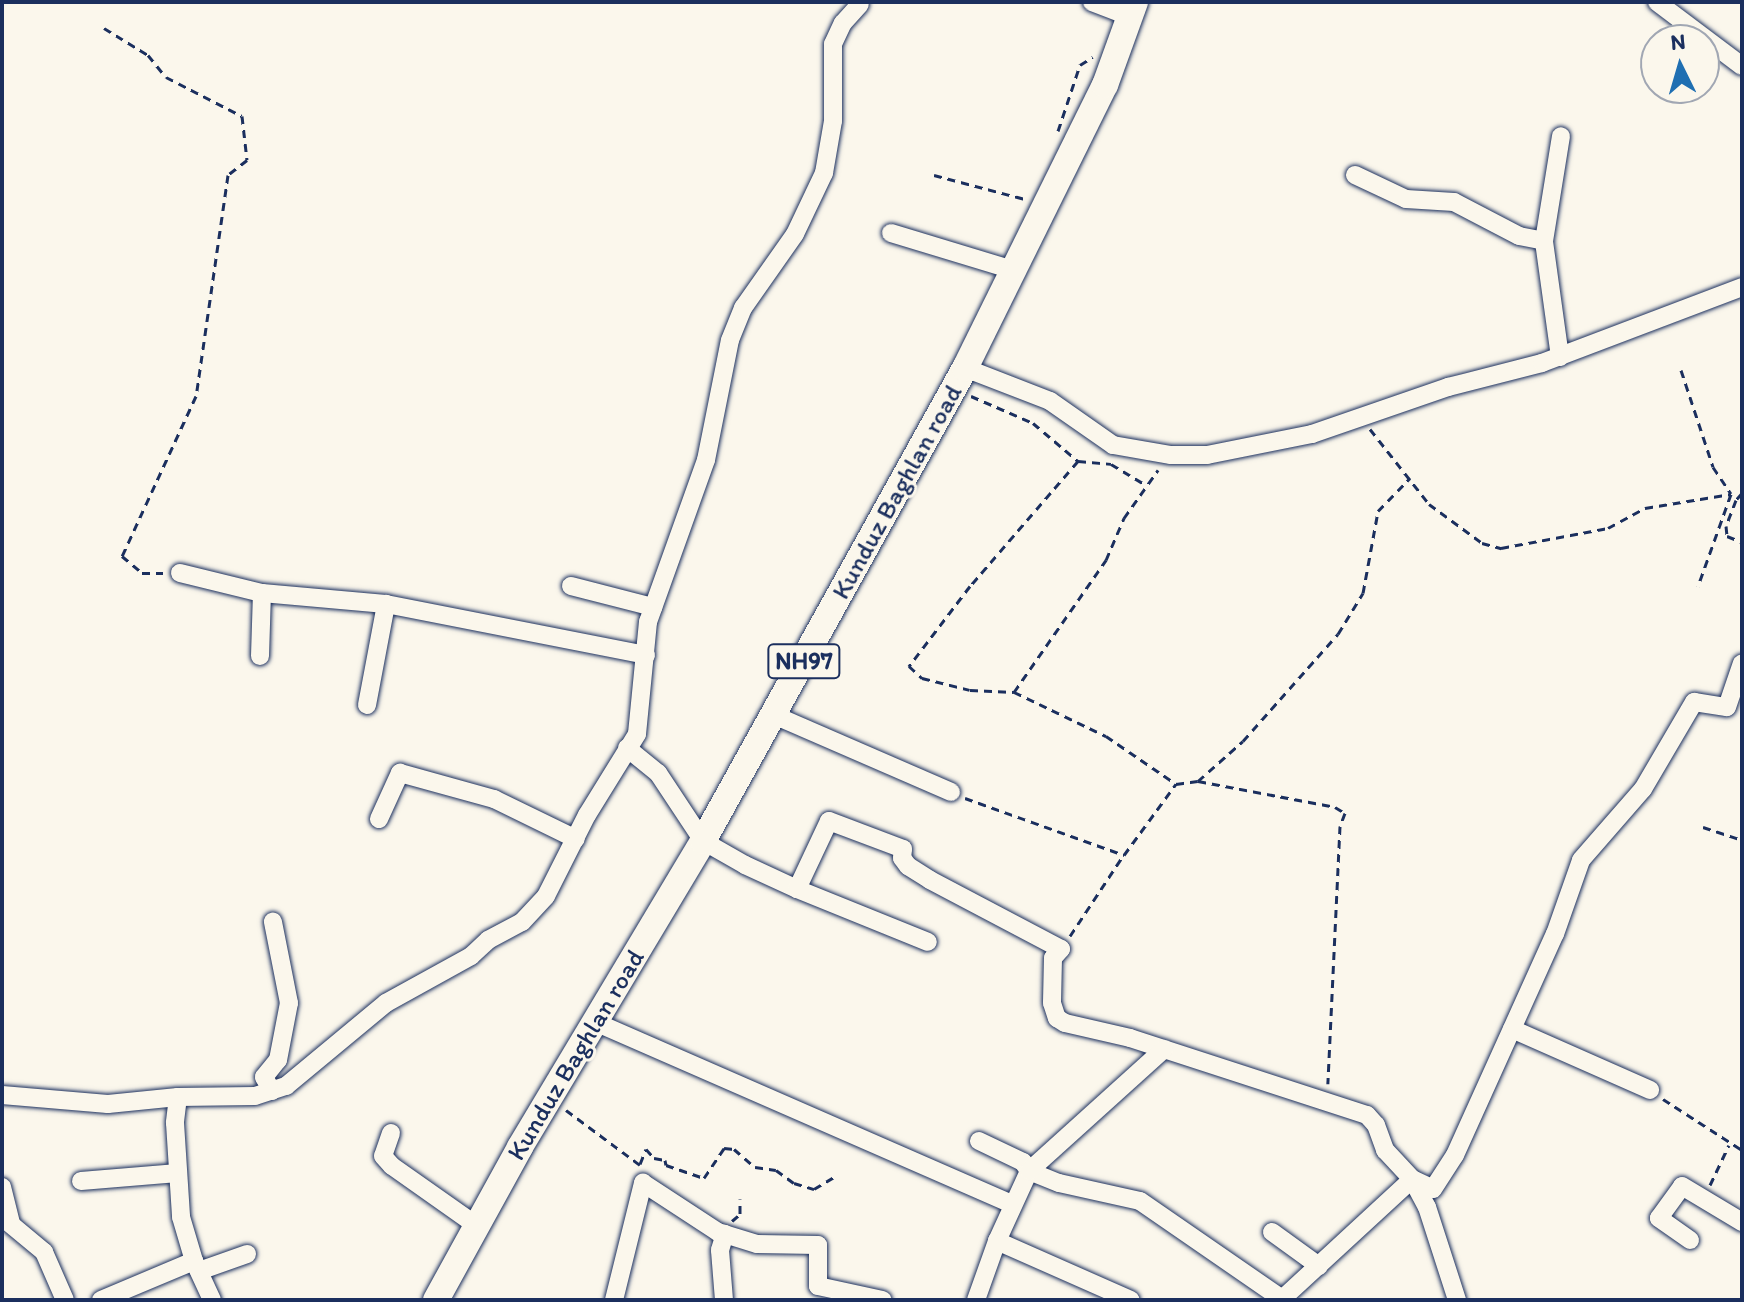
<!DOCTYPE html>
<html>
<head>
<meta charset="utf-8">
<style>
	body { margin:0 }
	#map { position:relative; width:1744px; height:1302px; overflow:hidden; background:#fbf7ec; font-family:Itim,sans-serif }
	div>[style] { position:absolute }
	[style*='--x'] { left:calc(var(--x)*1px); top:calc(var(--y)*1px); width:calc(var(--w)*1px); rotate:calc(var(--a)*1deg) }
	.path>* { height:3px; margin-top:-1.5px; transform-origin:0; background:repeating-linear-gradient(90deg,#1b2f5e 0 8px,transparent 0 14px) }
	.roads { filter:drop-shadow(0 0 2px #1b2f5e) drop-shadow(0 0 2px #1b2f5e) }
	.minor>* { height:18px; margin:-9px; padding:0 9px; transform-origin:9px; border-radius:9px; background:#fbf7ec }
	.highway>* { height:26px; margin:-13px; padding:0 13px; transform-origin:13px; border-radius:13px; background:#fbf7ec }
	span { translate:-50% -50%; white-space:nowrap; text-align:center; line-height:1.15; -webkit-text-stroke:6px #fbf7ec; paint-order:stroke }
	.shield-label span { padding:2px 6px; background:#fbf7ec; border:2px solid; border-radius:6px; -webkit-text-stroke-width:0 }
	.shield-label { font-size:24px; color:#1b2f5e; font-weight:700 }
	.street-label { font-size:26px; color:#1b2f5e }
	.frame { position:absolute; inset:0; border:4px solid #1b2f5e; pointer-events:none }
	.north { position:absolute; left:1640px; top:24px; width:80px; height:80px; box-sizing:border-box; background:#fbf7ec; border:2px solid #a1a7b3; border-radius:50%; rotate:355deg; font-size:22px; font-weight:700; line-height:32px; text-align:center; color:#1b2f5e }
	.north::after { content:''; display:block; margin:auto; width:28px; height:36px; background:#1f6fb2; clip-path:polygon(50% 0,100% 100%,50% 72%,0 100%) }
</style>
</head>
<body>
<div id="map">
	<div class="path">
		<div style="--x:104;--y:28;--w:52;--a:31.5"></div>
		<div style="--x:148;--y:55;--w:28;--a:51"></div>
		<div style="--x:166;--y:77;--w:85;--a:27.2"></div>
		<div style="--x:242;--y:116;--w:44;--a:83.5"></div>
		<div style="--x:247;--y:160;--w:24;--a:142"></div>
		<div style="--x:228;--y:175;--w:223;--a:98.2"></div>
		<div style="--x:196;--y:396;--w:176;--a:114.8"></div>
		<div style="--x:122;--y:556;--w:26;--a:40"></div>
		<div style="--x:142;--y:573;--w:21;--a:0"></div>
		<div style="--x:1058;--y:131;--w:70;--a:-71.6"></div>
		<div style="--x:1080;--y:65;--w:15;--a:-32"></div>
		<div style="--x:934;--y:175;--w:94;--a:14.8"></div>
		<div style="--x:1681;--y:370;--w:102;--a:71.7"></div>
		<div style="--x:1713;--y:467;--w:32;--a:56"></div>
		<div style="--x:971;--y:396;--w:68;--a:23.5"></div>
		<div style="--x:1033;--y:423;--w:59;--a:40.2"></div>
		<div style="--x:1078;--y:461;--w:165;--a:130.8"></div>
		<div style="--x:970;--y:586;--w:101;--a:127.3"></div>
		<div style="--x:909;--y:666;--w:18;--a:43"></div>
		<div style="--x:922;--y:678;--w:49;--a:14"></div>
		<div style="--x:970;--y:690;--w:44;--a:2.6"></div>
		<div style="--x:1014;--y:692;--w:161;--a:-55.1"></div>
		<div style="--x:1106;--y:560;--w:46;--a:-66.8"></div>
		<div style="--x:1124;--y:518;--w:59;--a:-54.7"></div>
		<div style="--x:1370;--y:429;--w:95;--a:51.8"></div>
		<div style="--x:1429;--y:504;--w:66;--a:36.3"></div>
		<div style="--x:1482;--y:543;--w:20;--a:15"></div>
		<div style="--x:1501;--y:548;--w:109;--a:-10.6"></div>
		<div style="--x:1608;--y:528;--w:42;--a:-28.4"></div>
		<div style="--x:1645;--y:508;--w:87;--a:-9.2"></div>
		<div style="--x:1731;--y:494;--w:98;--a:109.7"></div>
		<div style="--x:1078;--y:461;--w:33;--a:5"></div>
		<div style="--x:1111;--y:464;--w:41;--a:31"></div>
		<div style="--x:1742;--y:493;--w:9;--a:131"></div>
		<div style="--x:1736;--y:500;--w:28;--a:111"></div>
		<div style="--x:1726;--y:526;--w:10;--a:84"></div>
		<div style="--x:1727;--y:536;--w:16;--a:22"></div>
		<div style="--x:1014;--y:692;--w:102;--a:25.6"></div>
		<div style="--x:1106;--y:736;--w:85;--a:34.4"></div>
		<div style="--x:1198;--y:781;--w:60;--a:-41.6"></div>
		<div style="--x:1243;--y:741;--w:143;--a:-48.4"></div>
		<div style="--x:1338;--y:634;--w:48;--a:-58.6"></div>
		<div style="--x:1363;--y:593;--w:83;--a:-79.6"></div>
		<div style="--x:1378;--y:511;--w:46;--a:-45.9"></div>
		<div style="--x:965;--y:798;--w:169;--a:19.7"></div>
		<div style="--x:1124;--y:855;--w:88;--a:-53.8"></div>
		<div style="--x:1176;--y:784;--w:22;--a:-8"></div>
		<div style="--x:1198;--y:781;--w:139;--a:10.7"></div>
		<div style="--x:1335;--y:807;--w:12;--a:31"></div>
		<div style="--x:1345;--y:813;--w:14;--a:111"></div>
		<div style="--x:1340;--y:826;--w:258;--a:92.7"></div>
		<div style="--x:1703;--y:827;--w:41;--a:18.4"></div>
		<div style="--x:1070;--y:936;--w:96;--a:-56.5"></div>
		<div style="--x:1663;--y:1099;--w:94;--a:32.8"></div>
		<div style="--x:566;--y:1110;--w:92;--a:36.6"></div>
		<div style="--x:640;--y:1164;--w:16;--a:-68"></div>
		<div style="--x:646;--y:1149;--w:12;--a:48"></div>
		<div style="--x:654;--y:1158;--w:11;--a:10"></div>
		<div style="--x:665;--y:1160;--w:5;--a:79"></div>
		<div style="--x:666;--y:1165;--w:40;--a:18.9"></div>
		<div style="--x:704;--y:1178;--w:36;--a:-56"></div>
		<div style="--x:724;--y:1148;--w:10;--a:6"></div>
		<div style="--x:734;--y:1149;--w:28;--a:41"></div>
		<div style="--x:755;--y:1167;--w:21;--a:8"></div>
		<div style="--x:776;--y:1170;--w:22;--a:36"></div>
		<div style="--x:794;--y:1183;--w:21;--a:17"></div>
		<div style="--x:814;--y:1189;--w:27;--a:-31"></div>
		<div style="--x:1710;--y:1185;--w:44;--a:-64.6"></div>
		<div style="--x:732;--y:1221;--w:11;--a:-41"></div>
		<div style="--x:740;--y:1214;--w:15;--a:-90"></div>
	</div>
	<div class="roads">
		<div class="minor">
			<div style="--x:1092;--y:2;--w:40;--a:21"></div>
			<div style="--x:1657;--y:2;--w:106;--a:37"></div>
			<div style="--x:1355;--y:175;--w:56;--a:25.2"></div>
			<div style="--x:1406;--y:199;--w:48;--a:3.6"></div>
			<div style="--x:1454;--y:202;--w:73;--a:27.6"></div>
			<div style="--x:1519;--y:236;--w:25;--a:11"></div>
			<div style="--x:891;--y:233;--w:131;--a:16.9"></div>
			<div style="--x:1560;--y:357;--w:117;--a:-97.9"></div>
			<div style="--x:1544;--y:241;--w:106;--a:-80.8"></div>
			<div style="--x:965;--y:368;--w:91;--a:21.2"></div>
			<div style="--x:1050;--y:401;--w:77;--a:34.9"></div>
			<div style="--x:1113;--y:445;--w:59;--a:9.8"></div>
			<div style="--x:1171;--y:455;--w:36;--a:0"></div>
			<div style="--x:1207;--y:455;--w:107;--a:-11.3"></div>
			<div style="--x:1312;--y:434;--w:144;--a:-19.1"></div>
			<div style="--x:1448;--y:387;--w:97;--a:-14.3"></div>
			<div style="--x:1542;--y:363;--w:214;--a:-20.8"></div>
			<div style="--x:180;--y:573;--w:84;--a:13.7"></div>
			<div style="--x:262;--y:593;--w:124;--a:5.1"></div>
			<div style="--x:386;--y:604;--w:265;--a:11.1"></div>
			<div style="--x:571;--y:586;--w:85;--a:14.4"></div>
			<div style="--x:260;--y:656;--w:63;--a:-88.2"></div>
			<div style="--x:367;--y:705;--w:103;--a:-79.3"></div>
			<div style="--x:774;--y:715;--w:193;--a:23.5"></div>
			<div style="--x:627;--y:748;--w:40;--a:39"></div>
			<div style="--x:658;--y:773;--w:82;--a:56.5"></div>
			<div style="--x:703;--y:841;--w:48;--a:29.7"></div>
			<div style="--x:745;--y:865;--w:57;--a:24.8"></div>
			<div style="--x:797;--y:889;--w:141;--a:22"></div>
			<div style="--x:379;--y:819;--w:51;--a:-65.5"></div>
			<div style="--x:400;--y:773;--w:98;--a:15.5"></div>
			<div style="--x:494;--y:799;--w:91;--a:26"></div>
			<div style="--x:797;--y:889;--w:75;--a:-64.8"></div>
			<div style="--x:829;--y:821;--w:79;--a:20.7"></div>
			<div style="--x:903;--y:849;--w:9;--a:96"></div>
			<div style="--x:902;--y:858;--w:10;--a:53"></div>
			<div style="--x:908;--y:866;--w:26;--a:32"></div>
			<div style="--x:930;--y:880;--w:148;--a:27.8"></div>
			<div style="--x:1061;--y:949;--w:12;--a:132"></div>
			<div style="--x:1053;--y:958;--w:45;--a:91.3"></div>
			<div style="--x:1052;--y:1003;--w:16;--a:72"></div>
			<div style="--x:1057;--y:1018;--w:9;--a:32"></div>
			<div style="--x:1065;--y:1023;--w:67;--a:13"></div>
			<div style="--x:1130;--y:1038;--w:249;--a:18"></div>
			<div style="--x:1367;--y:1115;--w:13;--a:48"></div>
			<div style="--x:1376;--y:1125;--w:27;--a:70"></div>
			<div style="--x:1385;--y:1150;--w:40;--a:47"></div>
			<div style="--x:1412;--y:1179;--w:32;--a:62"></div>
			<div style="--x:1427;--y:1207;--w:98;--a:72.1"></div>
			<div style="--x:595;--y:1022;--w:456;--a:23.6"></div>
			<div style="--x:1512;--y:1029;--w:151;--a:23.8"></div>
			<div style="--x:272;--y:1091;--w:16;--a:-120"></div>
			<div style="--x:264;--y:1077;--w:22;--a:-51"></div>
			<div style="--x:278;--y:1060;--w:58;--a:-79.1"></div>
			<div style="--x:289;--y:1003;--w:83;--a:-101.2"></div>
			<div style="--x:2;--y:1095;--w:106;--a:4.9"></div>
			<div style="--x:108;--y:1104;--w:70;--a:-5.7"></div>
			<div style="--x:178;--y:1097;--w:77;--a:-0.7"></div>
			<div style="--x:255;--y:1096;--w:33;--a:-18"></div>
			<div style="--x:286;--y:1086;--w:130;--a:-39.7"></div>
			<div style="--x:386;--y:1003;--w:97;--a:-28.9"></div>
			<div style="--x:471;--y:956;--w:23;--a:-43"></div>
			<div style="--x:488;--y:940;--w:38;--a:-28"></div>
			<div style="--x:522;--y:922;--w:35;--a:-47"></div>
			<div style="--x:546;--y:896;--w:91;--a:-63.2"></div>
			<div style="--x:587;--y:815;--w:95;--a:-58.3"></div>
			<div style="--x:637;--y:734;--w:113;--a:-84.4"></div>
			<div style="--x:648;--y:622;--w:172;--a:-70.3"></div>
			<div style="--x:706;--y:460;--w:122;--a:-78.7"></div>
			<div style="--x:730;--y:340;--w:35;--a:-68"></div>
			<div style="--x:743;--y:308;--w:90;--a:-54.9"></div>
			<div style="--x:795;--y:234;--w:68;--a:-64.6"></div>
			<div style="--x:824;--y:173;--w:53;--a:-80.2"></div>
			<div style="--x:833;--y:121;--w:77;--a:-90"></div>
			<div style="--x:833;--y:44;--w:23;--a:-65"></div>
			<div style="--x:843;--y:23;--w:25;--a:-48"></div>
			<div style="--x:178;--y:1097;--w:26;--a:97"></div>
			<div style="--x:175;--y:1123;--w:94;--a:86.3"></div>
			<div style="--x:181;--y:1217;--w:46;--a:73.5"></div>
			<div style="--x:194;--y:1261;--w:43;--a:65.2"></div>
			<div style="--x:391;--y:1133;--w:24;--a:109"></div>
			<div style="--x:383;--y:1156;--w:13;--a:48"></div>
			<div style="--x:392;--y:1166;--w:104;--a:35.2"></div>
			<div style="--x:979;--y:1141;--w:49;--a:25.5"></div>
			<div style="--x:1023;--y:1162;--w:11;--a:56"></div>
			<div style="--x:1029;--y:1171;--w:32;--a:22"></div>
			<div style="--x:1059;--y:1183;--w:83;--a:12.5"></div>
			<div style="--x:1140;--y:1201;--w:173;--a:34.6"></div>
			<div style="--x:1412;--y:1179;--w:23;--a:25"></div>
			<div style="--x:1433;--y:1189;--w:40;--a:-57.1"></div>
			<div style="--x:1455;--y:1155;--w:243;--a:-65.7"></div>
			<div style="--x:1555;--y:934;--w:78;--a:-70.6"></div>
			<div style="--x:1581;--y:860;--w:94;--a:-48.9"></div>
			<div style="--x:1643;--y:789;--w:101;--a:-59.6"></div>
			<div style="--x:1694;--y:702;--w:33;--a:9"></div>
			<div style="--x:1727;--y:707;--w:46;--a:-71.2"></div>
			<div style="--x:81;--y:1181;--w:97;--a:-4.7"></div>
			<div style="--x:2;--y:1187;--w:38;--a:76"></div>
			<div style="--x:2;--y:1217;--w:55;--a:39.8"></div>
			<div style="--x:44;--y:1252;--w:52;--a:66.4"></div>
			<div style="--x:1272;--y:1232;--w:58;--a:35.9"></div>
			<div style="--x:1690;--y:1240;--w:38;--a:-145"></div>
			<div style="--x:1659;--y:1218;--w:39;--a:-54"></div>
			<div style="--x:1682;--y:1186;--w:70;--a:31"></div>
			<div style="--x:997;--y:1241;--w:146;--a:23.8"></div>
			<div style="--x:199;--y:1271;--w:51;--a:-19.5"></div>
			<div style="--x:101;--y:1300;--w:101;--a:-22.8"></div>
			<div style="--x:614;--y:1300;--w:121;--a:-76.1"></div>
			<div style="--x:643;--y:1183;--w:90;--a:33.2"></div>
			<div style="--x:718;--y:1232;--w:41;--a:17.1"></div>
			<div style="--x:757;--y:1244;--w:61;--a:0.9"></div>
			<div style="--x:818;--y:1245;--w:41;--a:90"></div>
			<div style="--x:818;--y:1286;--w:66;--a:12.2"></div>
			<div style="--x:724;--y:1300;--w:50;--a:-94.6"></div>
			<div style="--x:720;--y:1250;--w:17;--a:-73"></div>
			<div style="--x:976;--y:1300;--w:63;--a:-70.4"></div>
			<div style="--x:997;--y:1241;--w:77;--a:-65.4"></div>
			<div style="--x:1029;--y:1171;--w:182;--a:-42.1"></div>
			<div style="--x:1281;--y:1300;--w:178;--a:-42.7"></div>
		</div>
		<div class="highway">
			<div style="--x:436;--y:1300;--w:175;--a:-61.2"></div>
			<div style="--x:520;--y:1147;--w:357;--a:-59.1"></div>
			<div style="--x:703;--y:841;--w:541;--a:-61.02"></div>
			<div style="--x:965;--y:368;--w:316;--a:-63.7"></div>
			<div style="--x:1105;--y:85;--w:88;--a:-70.1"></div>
		</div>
	</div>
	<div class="shield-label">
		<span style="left:804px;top:661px">NH97</span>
	</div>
	<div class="street-label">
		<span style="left:897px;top:492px;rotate:-61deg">Kunduz Baghlan road</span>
		<span style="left:576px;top:1055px;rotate:-59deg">Kunduz Baghlan road</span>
	</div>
	<div class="frame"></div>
	<div class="north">N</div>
</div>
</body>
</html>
